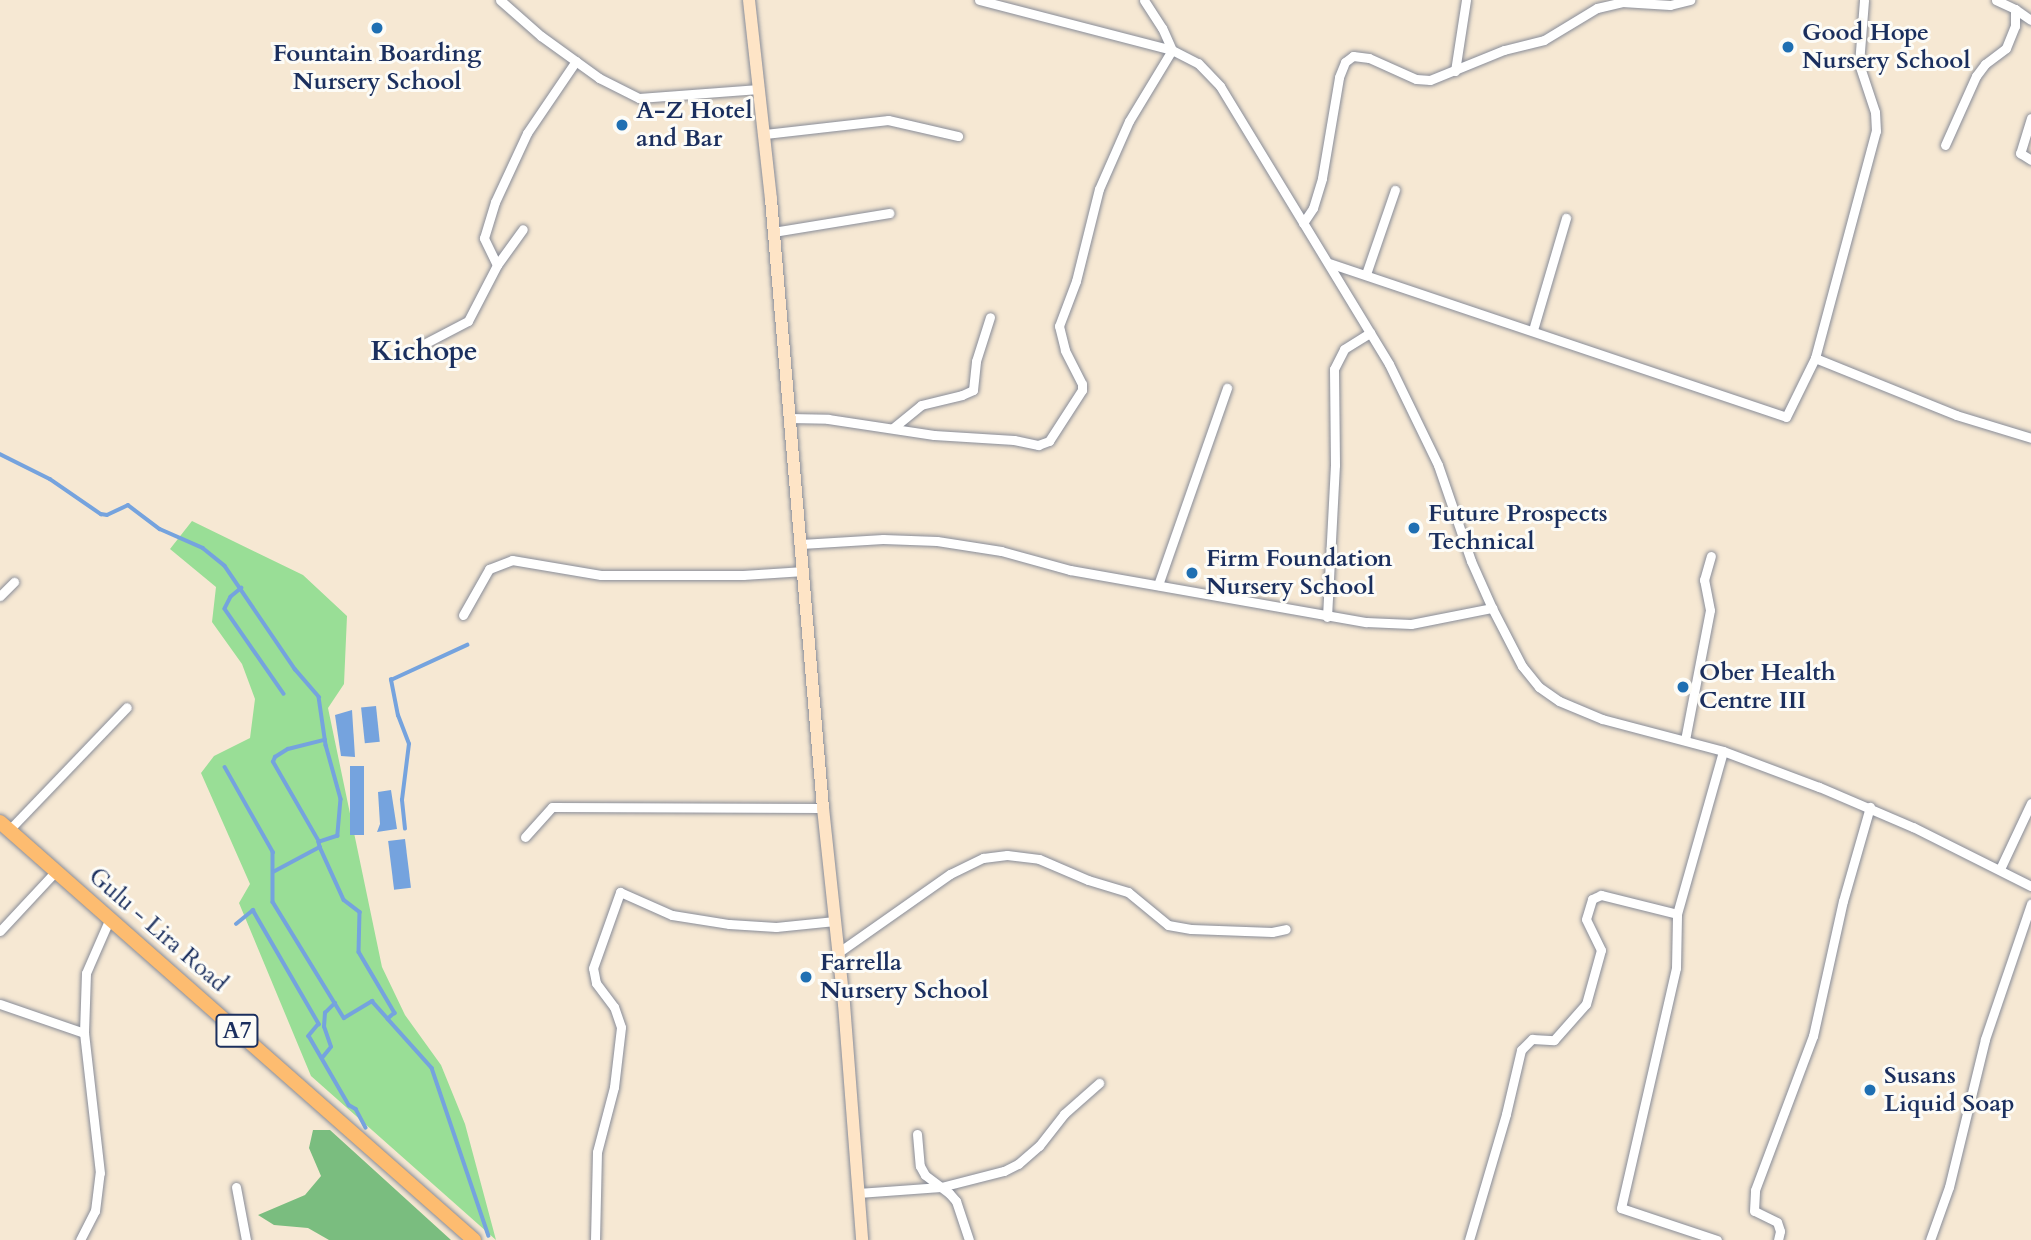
<!DOCTYPE html>
<html>
<head>
<meta charset="utf-8">
<style>
	body { margin:0 }
	#map { position:relative; width:2031px; height:1240px; overflow:hidden; background:#f6e8d3; font-family:Cardo,serif }
	div>[style] { position:absolute }
	[style*='--x'] { left:calc(var(--x)*1px); top:calc(var(--y)*1px); width:calc(var(--w)*1px); rotate:calc(var(--a)*1deg) }
	.green>* { inset:0; background:#99de96 }
	.forest>* { inset:0; background:#7abd7f }
	.water>* { inset:0; background:#75a3de; transform-origin:0 0 }
	.stream>* { height:3.5px; margin:-1.75px; padding:0 1.75px; transform-origin:1.75px; border-radius:1.75px; background:#75a3de }
	.roads { filter:drop-shadow(0 0 2px #888c98) drop-shadow(0 0 2px #888c98) }
	.street>* { height:9px; margin:-4.5px; padding:0 4.5px; transform-origin:4.5px; border-radius:4.5px; background:#fff }
	.secondary>* { height:12px; margin:-6px; padding:0 6px; transform-origin:6px; border-radius:6px; background:#fee4c6 }
	.primary>* { height:14px; margin:-7px; padding:0 7px; transform-origin:7px; border-radius:7px; background:#fdbc70 }
	.dots>* { width:19px; height:19px; translate:-50% -50%; box-sizing:border-box; border:4px solid #fdfcf7; border-radius:50% }
	span { translate:-50% -50%; white-space:nowrap; text-align:center; line-height:1.15; -webkit-text-stroke:6px #fdfcf7; paint-order:stroke }
	.shield-label span { padding:2px 5px; background:#fdfcf7; border:2px solid; border-radius:5px; -webkit-text-stroke-width:0 }
	.shield-label { font-size:23px; color:#1b2f5e; font-weight:700 }
	.poi-label { font-size:24px; color:#1b2f5e; font-weight:700 }
	.left { translate:0 -50%; text-align:left }
	.street-label { font-size:24px; color:#1b2f5e }
	.quarter-label { font-size:28px; color:#1b2f5e; font-weight:700 }
</style>
</head>
<body>
<div id="map">
	<div class="green">
		<div style="clip-path:polygon(192px 521px,303px 575px,347px 616px,344px 684px,328px 708px,382px 967px,405px 1015px,441px 1065px,465px 1124px,496px 1240px,311px 1076px,239px 903px,250px 884px,201px 773px,214px 756px,250px 738px,255px 699px,242px 664px,212px 622px,216px 587px,170px 549px)"></div>
	</div>
	<div class="forest">
		<div style="clip-path:polygon(313px 1130px,330px 1130px,451px 1240px,329px 1240px,308px 1228px,274px 1225px,258px 1215px,305px 1195px,321px 1176px,309px 1148px)"></div>
	</div>
	<div class="water">
		<div style="left:376px;top:706px;width:36px;height:15px;rotate:84deg"></div>
		<div style="clip-path:polygon(352px 710px,355px 757px,341px 756px,335px 715px)"></div>
		<div style="left:350px;top:766px;width:14px;height:69px"></div>
		<div style="clip-path:polygon(391px 790px,397px 829px,377px 832px,380px 824px,378px 792px)"></div>
		<div style="left:405px;top:839px;width:49px;height:17px;rotate:83deg"></div>
	</div>
	<div class="stream">
		<div style="--x:0;--y:454;--w:56;--a:26.6"></div>
		<div style="--x:50;--y:479;--w:62;--a:34.5"></div>
		<div style="--x:101;--y:514;--w:6;--a:9"></div>
		<div style="--x:107;--y:515;--w:23;--a:-25"></div>
		<div style="--x:128;--y:505;--w:40;--a:37"></div>
		<div style="--x:160;--y:529;--w:47;--a:23.8"></div>
		<div style="--x:203;--y:548;--w:28;--a:39"></div>
		<div style="--x:225;--y:566;--w:125;--a:55.8"></div>
		<div style="--x:295;--y:669;--w:37;--a:49"></div>
		<div style="--x:319;--y:697;--w:49;--a:81.7"></div>
		<div style="--x:326;--y:745;--w:56;--a:74.5"></div>
		<div style="--x:341;--y:799;--w:37;--a:95"></div>
		<div style="--x:338;--y:836;--w:20;--a:162"></div>
		<div style="--x:319;--y:842;--w:5;--a:79"></div>
		<div style="--x:320;--y:847;--w:58;--a:65.6"></div>
		<div style="--x:344;--y:900;--w:20;--a:37"></div>
		<div style="--x:360;--y:912;--w:40;--a:91.4"></div>
		<div style="--x:359;--y:952;--w:71;--a:59.5"></div>
		<div style="--x:395;--y:1013;--w:9;--a:139"></div>
		<div style="--x:388;--y:1019;--w:66;--a:48.1"></div>
		<div style="--x:432;--y:1068;--w:177;--a:71.3"></div>
		<div style="--x:242;--y:588;--w:14;--a:141"></div>
		<div style="--x:231;--y:597;--w:13;--a:117"></div>
		<div style="--x:225;--y:609;--w:103;--a:55.2"></div>
		<div style="--x:225;--y:767;--w:98;--a:60.5"></div>
		<div style="--x:273;--y:852;--w:50;--a:90"></div>
		<div style="--x:273;--y:902;--w:136;--a:58.5"></div>
		<div style="--x:344;--y:1018;--w:33;--a:-31"></div>
		<div style="--x:372;--y:1001;--w:24;--a:48"></div>
		<div style="--x:405;--y:829;--w:29;--a:-96"></div>
		<div style="--x:402;--y:800;--w:56;--a:-82.9"></div>
		<div style="--x:409;--y:744;--w:30;--a:-111"></div>
		<div style="--x:398;--y:716;--w:37;--a:-101"></div>
		<div style="--x:391;--y:680;--w:84;--a:-24.7"></div>
		<div style="--x:319;--y:842;--w:92;--a:-119.9"></div>
		<div style="--x:273;--y:762;--w:5;--a:-68"></div>
		<div style="--x:275;--y:757;--w:15;--a:-32"></div>
		<div style="--x:288;--y:749;--w:38;--a:-14"></div>
		<div style="--x:273;--y:872;--w:53;--a:-28"></div>
		<div style="--x:236;--y:924;--w:22;--a:-39"></div>
		<div style="--x:253;--y:910;--w:132;--a:59.9"></div>
		<div style="--x:319;--y:1024;--w:16;--a:130"></div>
		<div style="--x:309;--y:1036;--w:80;--a:59.9"></div>
		<div style="--x:349;--y:1105;--w:8;--a:30"></div>
		<div style="--x:356;--y:1109;--w:21;--a:62"></div>
		<div style="--x:322;--y:1058;--w:14;--a:-51"></div>
		<div style="--x:331;--y:1047;--w:21;--a:-109"></div>
		<div style="--x:324;--y:1027;--w:14;--a:-86"></div>
		<div style="--x:325;--y:1013;--w:14;--a:-45"></div>
	</div>
	<div class="roads">
		<div class="street">
			<div style="--x:500;--y:0;--w:55;--a:41.3"></div>
			<div style="--x:541;--y:36;--w:72;--a:35.9"></div>
			<div style="--x:599;--y:78;--w:45;--a:26.6"></div>
			<div style="--x:639;--y:98;--w:120;--a:-4.3"></div>
			<div style="--x:979;--y:0;--w:199;--a:14.5"></div>
			<div style="--x:1172;--y:50;--w:29;--a:27"></div>
			<div style="--x:1198;--y:63;--w:32;--a:46"></div>
			<div style="--x:1220;--y:86;--w:325;--a:58.7"></div>
			<div style="--x:1389;--y:364;--w:112;--a:64.1"></div>
			<div style="--x:1438;--y:465;--w:102;--a:71"></div>
			<div style="--x:1471;--y:561;--w:51;--a:65.9"></div>
			<div style="--x:1492;--y:608;--w:65;--a:62.7"></div>
			<div style="--x:1522;--y:666;--w:27;--a:51"></div>
			<div style="--x:1539;--y:687;--w:24;--a:35"></div>
			<div style="--x:1559;--y:701;--w:47;--a:22.7"></div>
			<div style="--x:1602;--y:719;--w:125;--a:14.8"></div>
			<div style="--x:1723;--y:751;--w:103;--a:20.6"></div>
			<div style="--x:1819;--y:787;--w:102;--a:23.1"></div>
			<div style="--x:1913;--y:827;--w:132;--a:26.6"></div>
			<div style="--x:2015;--y:9;--w:19;--a:35"></div>
			<div style="--x:1455;--y:71;--w:72;--a:-81.2"></div>
			<div style="--x:2031;--y:118;--w:37;--a:107"></div>
			<div style="--x:2020;--y:153;--w:13;--a:32"></div>
			<div style="--x:765;--y:134;--w:124;--a:-6.5"></div>
			<div style="--x:888;--y:120;--w:72;--a:12.9"></div>
			<div style="--x:1945;--y:145;--w:76;--a:-65.8"></div>
			<div style="--x:1976;--y:76;--w:15;--a:-53"></div>
			<div style="--x:1985;--y:64;--w:26;--a:-37"></div>
			<div style="--x:2006;--y:48;--w:24;--a:-68"></div>
			<div style="--x:2015;--y:26;--w:17;--a:-90"></div>
			<div style="--x:2015;--y:9;--w:21;--a:-155"></div>
			<div style="--x:1303;--y:223;--w:18;--a:-56"></div>
			<div style="--x:1313;--y:208;--w:31;--a:-73"></div>
			<div style="--x:1322;--y:178;--w:102;--a:-80.4"></div>
			<div style="--x:1339;--y:77;--w:16;--a:-68"></div>
			<div style="--x:1345;--y:62;--w:10;--a:-37"></div>
			<div style="--x:1353;--y:56;--w:16;--a:7"></div>
			<div style="--x:1369;--y:58;--w:51;--a:24.1"></div>
			<div style="--x:1416;--y:79;--w:14;--a:4"></div>
			<div style="--x:1430;--y:80;--w:80;--a:-22.1"></div>
			<div style="--x:1504;--y:50;--w:41;--a:-14"></div>
			<div style="--x:1544;--y:40;--w:62;--a:-31.1"></div>
			<div style="--x:1597;--y:8;--w:26;--a:-13"></div>
			<div style="--x:1622;--y:2;--w:48;--a:3.6"></div>
			<div style="--x:1670;--y:5;--w:21;--a:-14"></div>
			<div style="--x:773;--y:232;--w:118;--a:-9.3"></div>
			<div style="--x:1329;--y:263;--w:482;--a:18.6"></div>
			<div style="--x:1786;--y:417;--w:66;--a:-63.8"></div>
			<div style="--x:1815;--y:358;--w:235;--a:-75"></div>
			<div style="--x:1876;--y:131;--w:19;--a:-93"></div>
			<div style="--x:1875;--y:112;--w:51;--a:-108.4"></div>
			<div style="--x:1859;--y:64;--w:64;--a:-85.5"></div>
			<div style="--x:497;--y:265;--w:30;--a:-116"></div>
			<div style="--x:484;--y:238;--w:38;--a:-73"></div>
			<div style="--x:495;--y:202;--w:76;--a:-65.1"></div>
			<div style="--x:527;--y:133;--w:87;--a:-55.8"></div>
			<div style="--x:1366;--y:274;--w:89;--a:-71"></div>
			<div style="--x:1533;--y:330;--w:117;--a:-73.6"></div>
			<div style="--x:420;--y:346;--w:54;--a:-27.5"></div>
			<div style="--x:468;--y:321;--w:63;--a:-62.6"></div>
			<div style="--x:497;--y:265;--w:44;--a:-54.2"></div>
			<div style="--x:1815;--y:358;--w:152;--a:22"></div>
			<div style="--x:1956;--y:415;--w:78;--a:17"></div>
			<div style="--x:789;--y:418;--w:39;--a:1"></div>
			<div style="--x:828;--y:419;--w:107;--a:8.6"></div>
			<div style="--x:934;--y:435;--w:80;--a:3.6"></div>
			<div style="--x:1014;--y:440;--w:25;--a:12"></div>
			<div style="--x:1038;--y:445;--w:12;--a:-20"></div>
			<div style="--x:1049;--y:441;--w:61;--a:-57.1"></div>
			<div style="--x:1082;--y:390;--w:6;--a:-90"></div>
			<div style="--x:1082;--y:384;--w:38;--a:-117"></div>
			<div style="--x:1065;--y:350;--w:25;--a:-104"></div>
			<div style="--x:1059;--y:326;--w:48;--a:-69.3"></div>
			<div style="--x:1076;--y:281;--w:95;--a:-76"></div>
			<div style="--x:1099;--y:189;--w:74;--a:-66.2"></div>
			<div style="--x:1129;--y:121;--w:83;--a:-58.8"></div>
			<div style="--x:1172;--y:50;--w:24;--a:-114"></div>
			<div style="--x:1162;--y:28;--w:33;--a:-123"></div>
			<div style="--x:893;--y:428;--w:36;--a:-39"></div>
			<div style="--x:921;--y:405;--w:42;--a:-13.7"></div>
			<div style="--x:962;--y:395;--w:12;--a:-24"></div>
			<div style="--x:973;--y:390;--w:29;--a:-84"></div>
			<div style="--x:976;--y:361;--w:46;--a:-72.3"></div>
			<div style="--x:801;--y:544;--w:82;--a:-3.5"></div>
			<div style="--x:883;--y:539;--w:54;--a:2.1"></div>
			<div style="--x:937;--y:541;--w:65;--a:8.9"></div>
			<div style="--x:1001;--y:551;--w:72;--a:15.4"></div>
			<div style="--x:1070;--y:570;--w:301;--a:10"></div>
			<div style="--x:1366;--y:622;--w:45;--a:2.5"></div>
			<div style="--x:1411;--y:624;--w:83;--a:-11.2"></div>
			<div style="--x:1158;--y:585;--w:209;--a:-70.7"></div>
			<div style="--x:0;--y:596;--w:20;--a:-45"></div>
			<div style="--x:463;--y:615;--w:53;--a:-60.5"></div>
			<div style="--x:489;--y:569;--w:25;--a:-21"></div>
			<div style="--x:512;--y:560;--w:90;--a:9.6"></div>
			<div style="--x:601;--y:575;--w:142;--a:0"></div>
			<div style="--x:743;--y:575;--w:61;--a:-3.8"></div>
			<div style="--x:1327;--y:617;--w:152;--a:-87"></div>
			<div style="--x:1335;--y:465;--w:96;--a:-90.6"></div>
			<div style="--x:1334;--y:369;--w:22;--a:-63"></div>
			<div style="--x:1344;--y:349;--w:31;--a:-32"></div>
			<div style="--x:1685;--y:740;--w:132;--a:-79.1"></div>
			<div style="--x:1710;--y:610;--w:31;--a:-101"></div>
			<div style="--x:1704;--y:580;--w:25;--a:-74"></div>
			<div style="--x:9;--y:830;--w:170;--a:-46.2"></div>
			<div style="--x:525;--y:837;--w:40;--a:-48"></div>
			<div style="--x:552;--y:807;--w:271;--a:0.2"></div>
			<div style="--x:2000;--y:869;--w:73;--a:-64.8"></div>
			<div style="--x:0;--y:931;--w:82;--a:-47"></div>
			<div style="--x:839;--y:952;--w:136;--a:-35.1"></div>
			<div style="--x:950;--y:874;--w:37;--a:-26"></div>
			<div style="--x:983;--y:858;--w:24;--a:-7"></div>
			<div style="--x:1007;--y:855;--w:32;--a:7"></div>
			<div style="--x:1039;--y:859;--w:53;--a:23.2"></div>
			<div style="--x:1088;--y:880;--w:42;--a:16.7"></div>
			<div style="--x:1128;--y:892;--w:52;--a:39.5"></div>
			<div style="--x:1168;--y:925;--w:23;--a:10"></div>
			<div style="--x:1191;--y:929;--w:81;--a:2.1"></div>
			<div style="--x:1272;--y:932;--w:14;--a:-12"></div>
			<div style="--x:0;--y:1004;--w:89;--a:19"></div>
			<div style="--x:917;--y:1134;--w:32;--a:85"></div>
			<div style="--x:920;--y:1166;--w:10;--a:61"></div>
			<div style="--x:925;--y:1175;--w:30;--a:37"></div>
			<div style="--x:949;--y:1193;--w:11;--a:49"></div>
			<div style="--x:956;--y:1201;--w:41;--a:71.6"></div>
			<div style="--x:236;--y:1187;--w:54;--a:79.3"></div>
			<div style="--x:858;--y:1193;--w:83;--a:-4.1"></div>
			<div style="--x:941;--y:1187;--w:65;--a:-14.3"></div>
			<div style="--x:1004;--y:1171;--w:16;--a:-27"></div>
			<div style="--x:1018;--y:1164;--w:28;--a:-41"></div>
			<div style="--x:1039;--y:1146;--w:41;--a:-52"></div>
			<div style="--x:1064;--y:1114;--w:47;--a:-41.5"></div>
			<div style="--x:80;--y:1240;--w:33;--a:-63"></div>
			<div style="--x:95;--y:1211;--w:38;--a:-83"></div>
			<div style="--x:100;--y:1173;--w:141;--a:-96.5"></div>
			<div style="--x:84;--y:1033;--w:60;--a:-88.1"></div>
			<div style="--x:86;--y:973;--w:60;--a:-66.4"></div>
			<div style="--x:595;--y:1240;--w:88;--a:-88.7"></div>
			<div style="--x:597;--y:1152;--w:67;--a:-75.3"></div>
			<div style="--x:614;--y:1087;--w:60;--a:-83.3"></div>
			<div style="--x:621;--y:1027;--w:21;--a:-109"></div>
			<div style="--x:614;--y:1007;--w:30;--a:-127"></div>
			<div style="--x:596;--y:983;--w:15;--a:-101"></div>
			<div style="--x:593;--y:968;--w:81;--a:-70.4"></div>
			<div style="--x:620;--y:892;--w:57;--a:23.9"></div>
			<div style="--x:672;--y:915;--w:58;--a:9"></div>
			<div style="--x:729;--y:924;--w:47;--a:3.7"></div>
			<div style="--x:776;--y:927;--w:59;--a:-5.8"></div>
			<div style="--x:1469;--y:1240;--w:131;--a:-73.6"></div>
			<div style="--x:1506;--y:1114;--w:66;--a:-76.8"></div>
			<div style="--x:1521;--y:1050;--w:16;--a:-45"></div>
			<div style="--x:1532;--y:1039;--w:22;--a:3"></div>
			<div style="--x:1554;--y:1040;--w:48;--a:-48.4"></div>
			<div style="--x:1586;--y:1004;--w:56;--a:-74.5"></div>
			<div style="--x:1601;--y:950;--w:34;--a:-116"></div>
			<div style="--x:1586;--y:919;--w:21;--a:-73"></div>
			<div style="--x:1592;--y:899;--w:10;--a:-24"></div>
			<div style="--x:1601;--y:895;--w:78;--a:14"></div>
			<div style="--x:1717;--y:1240;--w:101;--a:-161.6"></div>
			<div style="--x:1621;--y:1208;--w:246;--a:-77.1"></div>
			<div style="--x:1676;--y:968;--w:54;--a:-88.9"></div>
			<div style="--x:1677;--y:914;--w:169;--a:-74.2"></div>
			<div style="--x:1778;--y:1240;--w:9;--a:-77"></div>
			<div style="--x:1780;--y:1231;--w:9;--a:-108"></div>
			<div style="--x:1777;--y:1222;--w:25;--a:-154"></div>
			<div style="--x:1754;--y:1211;--w:21;--a:-87"></div>
			<div style="--x:1755;--y:1190;--w:165;--a:-69.4"></div>
			<div style="--x:1813;--y:1036;--w:138;--a:-77.5"></div>
			<div style="--x:1843;--y:901;--w:98;--a:-74"></div>
			<div style="--x:1930;--y:1240;--w:56;--a:-70.3"></div>
			<div style="--x:1949;--y:1187;--w:152;--a:-76.3"></div>
			<div style="--x:1985;--y:1039;--w:143;--a:-71.2"></div>
		</div>
		<div class="secondary">
			<div style="--x:749;--y:0;--w:200;--a:83.7"></div>
			<div style="--x:771;--y:199;--w:611;--a:85.12"></div>
			<div style="--x:823;--y:808;--w:197;--a:83.9"></div>
			<div style="--x:844;--y:1004;--w:237;--a:85.6"></div>
		</div>
		<div class="primary">
			<div style="--x:0;--y:822;--w:632;--a:41.41"></div>
		</div>
	</div>
	<div class="dots">
		<div style="left:377px;top:28px;background:#1f6fb2"></div>
		<div style="left:1788px;top:47px;background:#1f6fb2"></div>
		<div style="left:622px;top:125px;background:#1f6fb2"></div>
		<div style="left:1414px;top:528px;background:#1f6fb2"></div>
		<div style="left:1192px;top:573px;background:#1f6fb2"></div>
		<div style="left:1683px;top:687px;background:#1f6fb2"></div>
		<div style="left:806px;top:977px;background:#1f6fb2"></div>
		<div style="left:1870px;top:1090px;background:#1f6fb2"></div>
	</div>
	<div class="shield-label">
		<span style="left:237px;top:1031px">A7</span>
	</div>
	<div class="poi-label">
		<span class="left" style="left:1802px;top:47px">Good Hope<br>Nursery School</span>
		<span style="left:377px;top:68px">Fountain Boarding<br>Nursery School</span>
		<span class="left" style="left:636px;top:125px">A-Z Hotel<br>and Bar</span>
		<span class="left" style="left:1428px;top:528px">Future Prospects<br>Technical</span>
		<span class="left" style="left:1206px;top:573px">Firm Foundation<br>Nursery School</span>
		<span class="left" style="left:1699px;top:687px">Ober Health<br>Centre III</span>
		<span class="left" style="left:820px;top:977px">Farrella<br>Nursery School</span>
		<span class="left" style="left:1884px;top:1090px">Susans<br>Liquid Soap</span>
	</div>
	<div class="street-label">
		<span style="left:158px;top:930px;rotate:41deg">Gulu - Lira Road</span>
	</div>
	<div class="quarter-label">
		<span style="left:424px;top:351px">Kichope</span>
	</div>
</div>
</body>
</html>
